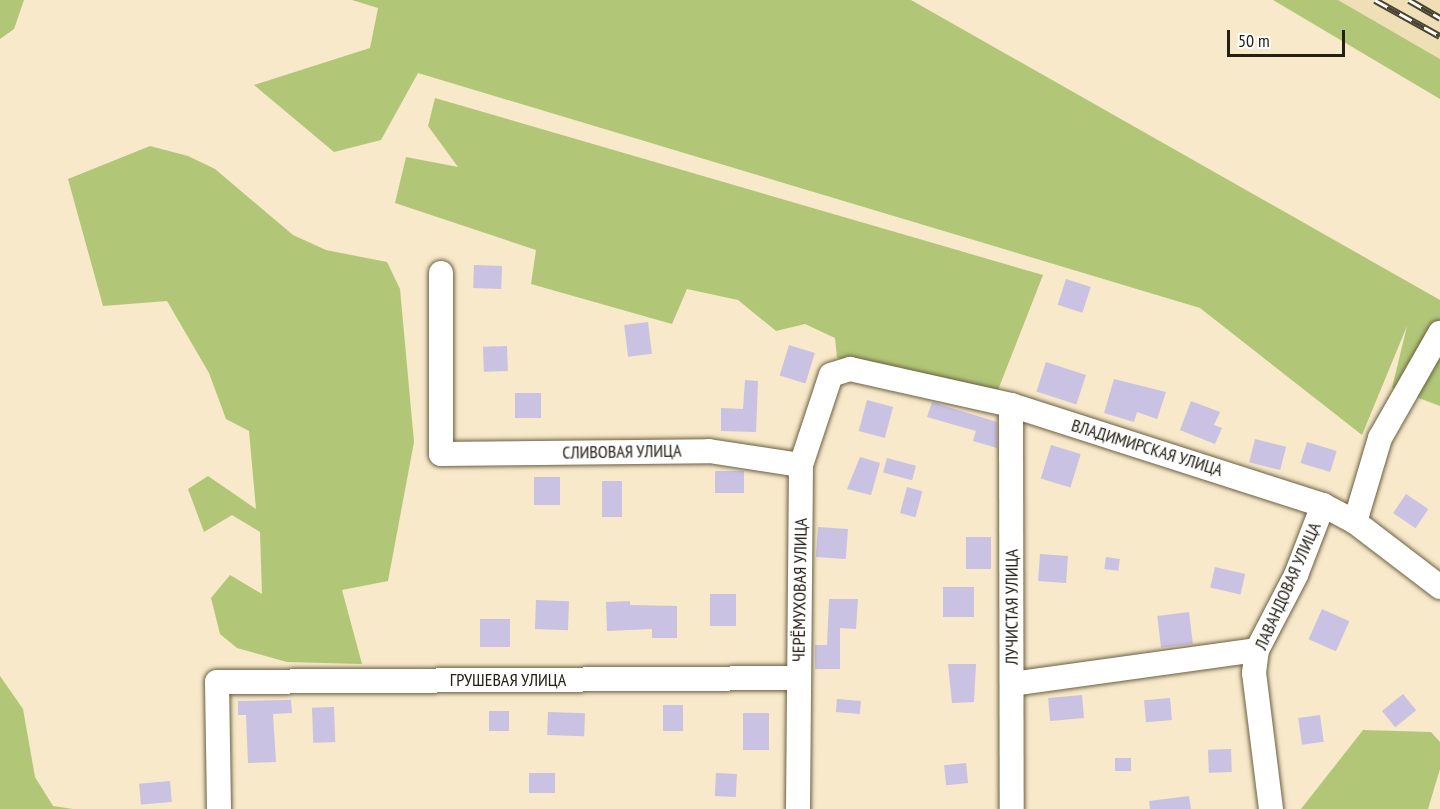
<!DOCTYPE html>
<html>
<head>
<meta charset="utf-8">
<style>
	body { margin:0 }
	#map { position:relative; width:1440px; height:809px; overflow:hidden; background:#f7e9c9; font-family:"PT Sans Narrow",sans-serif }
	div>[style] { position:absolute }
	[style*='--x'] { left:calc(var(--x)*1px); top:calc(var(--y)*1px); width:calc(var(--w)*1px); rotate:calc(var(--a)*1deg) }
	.built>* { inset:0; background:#efdfb7 }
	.green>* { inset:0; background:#b1c777 }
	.building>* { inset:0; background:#c9c2e2; transform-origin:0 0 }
	.roads { filter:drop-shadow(0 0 2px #6b5f43) drop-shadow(0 0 2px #6b5f43) }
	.minor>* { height:24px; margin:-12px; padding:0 12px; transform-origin:12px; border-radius:12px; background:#fff }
	.rail>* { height:7px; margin-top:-3.5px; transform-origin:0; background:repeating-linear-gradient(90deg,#fff 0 14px,#494333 0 28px); box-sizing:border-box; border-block:2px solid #494333 }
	span { translate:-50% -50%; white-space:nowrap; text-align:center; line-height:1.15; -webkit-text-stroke:4.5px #fff; paint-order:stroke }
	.street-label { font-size:18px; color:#252014 }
	.scale { position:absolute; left:1227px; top:30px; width:118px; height:27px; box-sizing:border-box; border:3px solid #252014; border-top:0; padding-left:8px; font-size:18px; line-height:21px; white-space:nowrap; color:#252014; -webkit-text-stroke:4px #fff; paint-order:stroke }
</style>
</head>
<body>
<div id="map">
	<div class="built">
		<div style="clip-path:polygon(1338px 0,1440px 0,1440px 59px)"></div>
	</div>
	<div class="green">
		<div style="clip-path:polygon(0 0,24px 0,14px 29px,0 39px)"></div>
		<div style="clip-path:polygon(352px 0,911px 0,1440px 300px,1440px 406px,1392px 388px,1407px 326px,1362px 435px,1200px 308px,418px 73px,381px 140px,334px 152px,254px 85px,370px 48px,378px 8px)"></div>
		<div style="clip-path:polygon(1273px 0,1338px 0,1440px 59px,1440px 99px)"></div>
		<div style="clip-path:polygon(435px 98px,1043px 275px,998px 390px,837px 358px,835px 338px,805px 324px,776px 331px,738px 300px,687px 289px,672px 324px,531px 284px,536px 250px,395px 203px,406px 157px,458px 167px,428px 126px)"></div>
		<div style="clip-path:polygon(150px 146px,188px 156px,215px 169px,293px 235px,326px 250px,387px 262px,400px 289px,414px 442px,388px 581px,342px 590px,362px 664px,287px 662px,237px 648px,220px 634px,211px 598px,230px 575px,262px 594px,260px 532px,232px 515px,204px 532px,188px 489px,208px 476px,256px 509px,249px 431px,226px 419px,209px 373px,167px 301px,103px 306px,68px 179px)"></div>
		<div style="clip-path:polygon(0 676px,23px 709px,35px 777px,53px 806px,73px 809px,0 809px)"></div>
		<div style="clip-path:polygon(1363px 730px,1431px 732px,1440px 742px,1440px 769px,1428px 809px,1301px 809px)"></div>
	</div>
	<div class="building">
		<div style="left:474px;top:265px;width:28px;height:23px;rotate:2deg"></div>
		<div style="left:1066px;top:279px;width:26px;height:27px;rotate:18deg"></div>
		<div style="left:648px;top:322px;width:32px;height:24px;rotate:83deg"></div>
		<div style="left:789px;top:345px;width:27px;height:32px;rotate:17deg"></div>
		<div style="left:507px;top:346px;width:25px;height:24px;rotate:88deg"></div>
		<div style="left:1046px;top:362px;width:42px;height:31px;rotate:18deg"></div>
		<div style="clip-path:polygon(1114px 379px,1166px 392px,1157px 419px,1137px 412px,1134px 422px,1104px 413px)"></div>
		<div style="clip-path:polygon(745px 380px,758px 381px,756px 432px,721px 431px,721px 408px,743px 409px)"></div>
		<div style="left:541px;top:393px;width:25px;height:26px;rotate:90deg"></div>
		<div style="left:867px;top:400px;width:27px;height:32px;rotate:15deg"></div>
		<div style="clip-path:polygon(1191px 401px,1220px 412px,1214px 425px,1222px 428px,1215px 444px,1180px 430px)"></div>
		<div style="clip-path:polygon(932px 402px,997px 422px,997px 448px,973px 441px,976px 431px,927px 417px)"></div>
		<div style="left:1255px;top:439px;width:32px;height:24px;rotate:14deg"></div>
		<div style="left:1307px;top:442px;width:31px;height:22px;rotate:17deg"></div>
		<div style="left:1051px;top:445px;width:31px;height:35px;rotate:17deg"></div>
		<div style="clip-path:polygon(860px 457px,880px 463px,871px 495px,847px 489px)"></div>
		<div style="left:887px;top:458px;width:30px;height:15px;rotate:15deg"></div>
		<div style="left:715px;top:471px;width:29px;height:22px"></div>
		<div style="left:534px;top:477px;width:26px;height:28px"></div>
		<div style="left:602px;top:481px;width:20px;height:36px"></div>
		<div style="left:907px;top:487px;width:16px;height:27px;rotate:15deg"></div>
		<div style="left:1406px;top:494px;width:27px;height:23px;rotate:34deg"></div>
		<div style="left:818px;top:527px;width:30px;height:30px;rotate:4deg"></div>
		<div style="left:966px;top:537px;width:25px;height:32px"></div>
		<div style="left:1040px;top:554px;width:28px;height:27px;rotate:4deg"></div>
		<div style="left:1106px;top:557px;width:14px;height:12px;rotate:8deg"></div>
		<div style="left:1215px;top:567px;width:31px;height:21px;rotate:13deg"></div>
		<div style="left:943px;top:587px;width:31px;height:30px"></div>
		<div style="left:710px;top:594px;width:26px;height:32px"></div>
		<div style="clip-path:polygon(829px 599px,858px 599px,856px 629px,840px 628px,840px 669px,815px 669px,815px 645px,827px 645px)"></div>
		<div style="left:536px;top:600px;width:33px;height:29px;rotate:2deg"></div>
		<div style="clip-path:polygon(630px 601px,630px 605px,677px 606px,677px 638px,652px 638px,652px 629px,607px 631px,606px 602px)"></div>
		<div style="left:1322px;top:609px;width:30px;height:33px;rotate:24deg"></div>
		<div style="left:1189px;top:612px;width:32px;height:32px;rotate:83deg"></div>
		<div style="left:480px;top:619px;width:30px;height:28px"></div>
		<div style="clip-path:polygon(948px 664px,976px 664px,974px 702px,952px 703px)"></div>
		<div style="left:1403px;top:694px;width:21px;height:27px;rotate:51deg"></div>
		<div style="left:1082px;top:695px;width:23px;height:34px;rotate:85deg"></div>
		<div style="left:1170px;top:698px;width:22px;height:26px;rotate:85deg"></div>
		<div style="left:837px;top:699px;width:24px;height:13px;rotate:5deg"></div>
		<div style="clip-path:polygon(291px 700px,292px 713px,273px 714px,276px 762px,248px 763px,246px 715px,238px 715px,238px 701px)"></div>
		<div style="left:663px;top:705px;width:20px;height:26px"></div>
		<div style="left:334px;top:707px;width:35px;height:22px;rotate:88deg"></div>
		<div style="left:489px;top:711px;width:20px;height:20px"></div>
		<div style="left:548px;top:712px;width:37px;height:23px;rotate:2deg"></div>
		<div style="left:743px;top:713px;width:26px;height:37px"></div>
		<div style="left:1320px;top:715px;width:27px;height:22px;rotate:82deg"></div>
		<div style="left:1231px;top:749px;width:23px;height:23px;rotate:88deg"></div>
		<div style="left:1115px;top:758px;width:16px;height:13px"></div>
		<div style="left:966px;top:763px;width:20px;height:22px;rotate:84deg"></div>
		<div style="left:529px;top:773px;width:26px;height:20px"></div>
		<div style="left:716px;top:773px;width:21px;height:23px;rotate:3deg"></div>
		<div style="left:170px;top:781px;width:21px;height:31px;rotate:85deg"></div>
		<div style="clip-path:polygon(1189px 796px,1191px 809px,1150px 809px,1149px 801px)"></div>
	</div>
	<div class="roads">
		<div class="minor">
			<div style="--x:441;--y:273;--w:181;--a:90"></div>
			<div style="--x:441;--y:454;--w:268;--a:-0.6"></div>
			<div style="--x:709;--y:451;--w:93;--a:8.7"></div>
			<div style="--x:1011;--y:405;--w:404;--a:89.9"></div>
			<div style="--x:1355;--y:522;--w:88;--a:-73.4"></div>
			<div style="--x:1380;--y:438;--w:121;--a:-60.3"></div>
			<div style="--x:1012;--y:684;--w:247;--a:-7.9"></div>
			<div style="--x:219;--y:809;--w:127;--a:-90.9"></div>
			<div style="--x:217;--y:682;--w:582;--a:-0.39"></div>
			<div style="--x:798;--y:809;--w:344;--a:-89.5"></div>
			<div style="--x:801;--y:465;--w:95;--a:-71.6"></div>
			<div style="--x:831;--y:375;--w:20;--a:-18"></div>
			<div style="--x:850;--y:369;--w:165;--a:12.6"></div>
			<div style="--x:1011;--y:405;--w:328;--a:17.8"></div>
			<div style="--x:1323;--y:505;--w:36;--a:28"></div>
			<div style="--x:1355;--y:522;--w:107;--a:37.4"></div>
			<div style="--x:1271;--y:809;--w:137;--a:-97.1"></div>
			<div style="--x:1254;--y:673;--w:23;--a:-83"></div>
			<div style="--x:1257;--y:650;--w:85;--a:-62.5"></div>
			<div style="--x:1296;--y:575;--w:75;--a:-68.9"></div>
		</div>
	</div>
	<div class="rail">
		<div style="--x:1375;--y:0;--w:74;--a:29"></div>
		<div style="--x:1409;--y:0;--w:36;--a:30"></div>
	</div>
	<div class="street-label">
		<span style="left:1147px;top:448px;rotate:17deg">ВЛАДИМИРСКАЯ УЛИЦА</span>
		<span style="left:622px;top:452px;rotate:-1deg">СЛИВОВАЯ УЛИЦА</span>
		<span style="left:1288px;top:586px;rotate:-66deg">ЛАВАНДОВАЯ УЛИЦА</span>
		<span style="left:800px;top:590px;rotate:-89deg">ЧЕРЁМУХОВАЯ УЛИЦА</span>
		<span style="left:1012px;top:607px;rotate:-90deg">ЛУЧИСТАЯ УЛИЦА</span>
		<span style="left:508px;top:680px">ГРУШЕВАЯ УЛИЦА</span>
	</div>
	<div class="scale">50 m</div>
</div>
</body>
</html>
